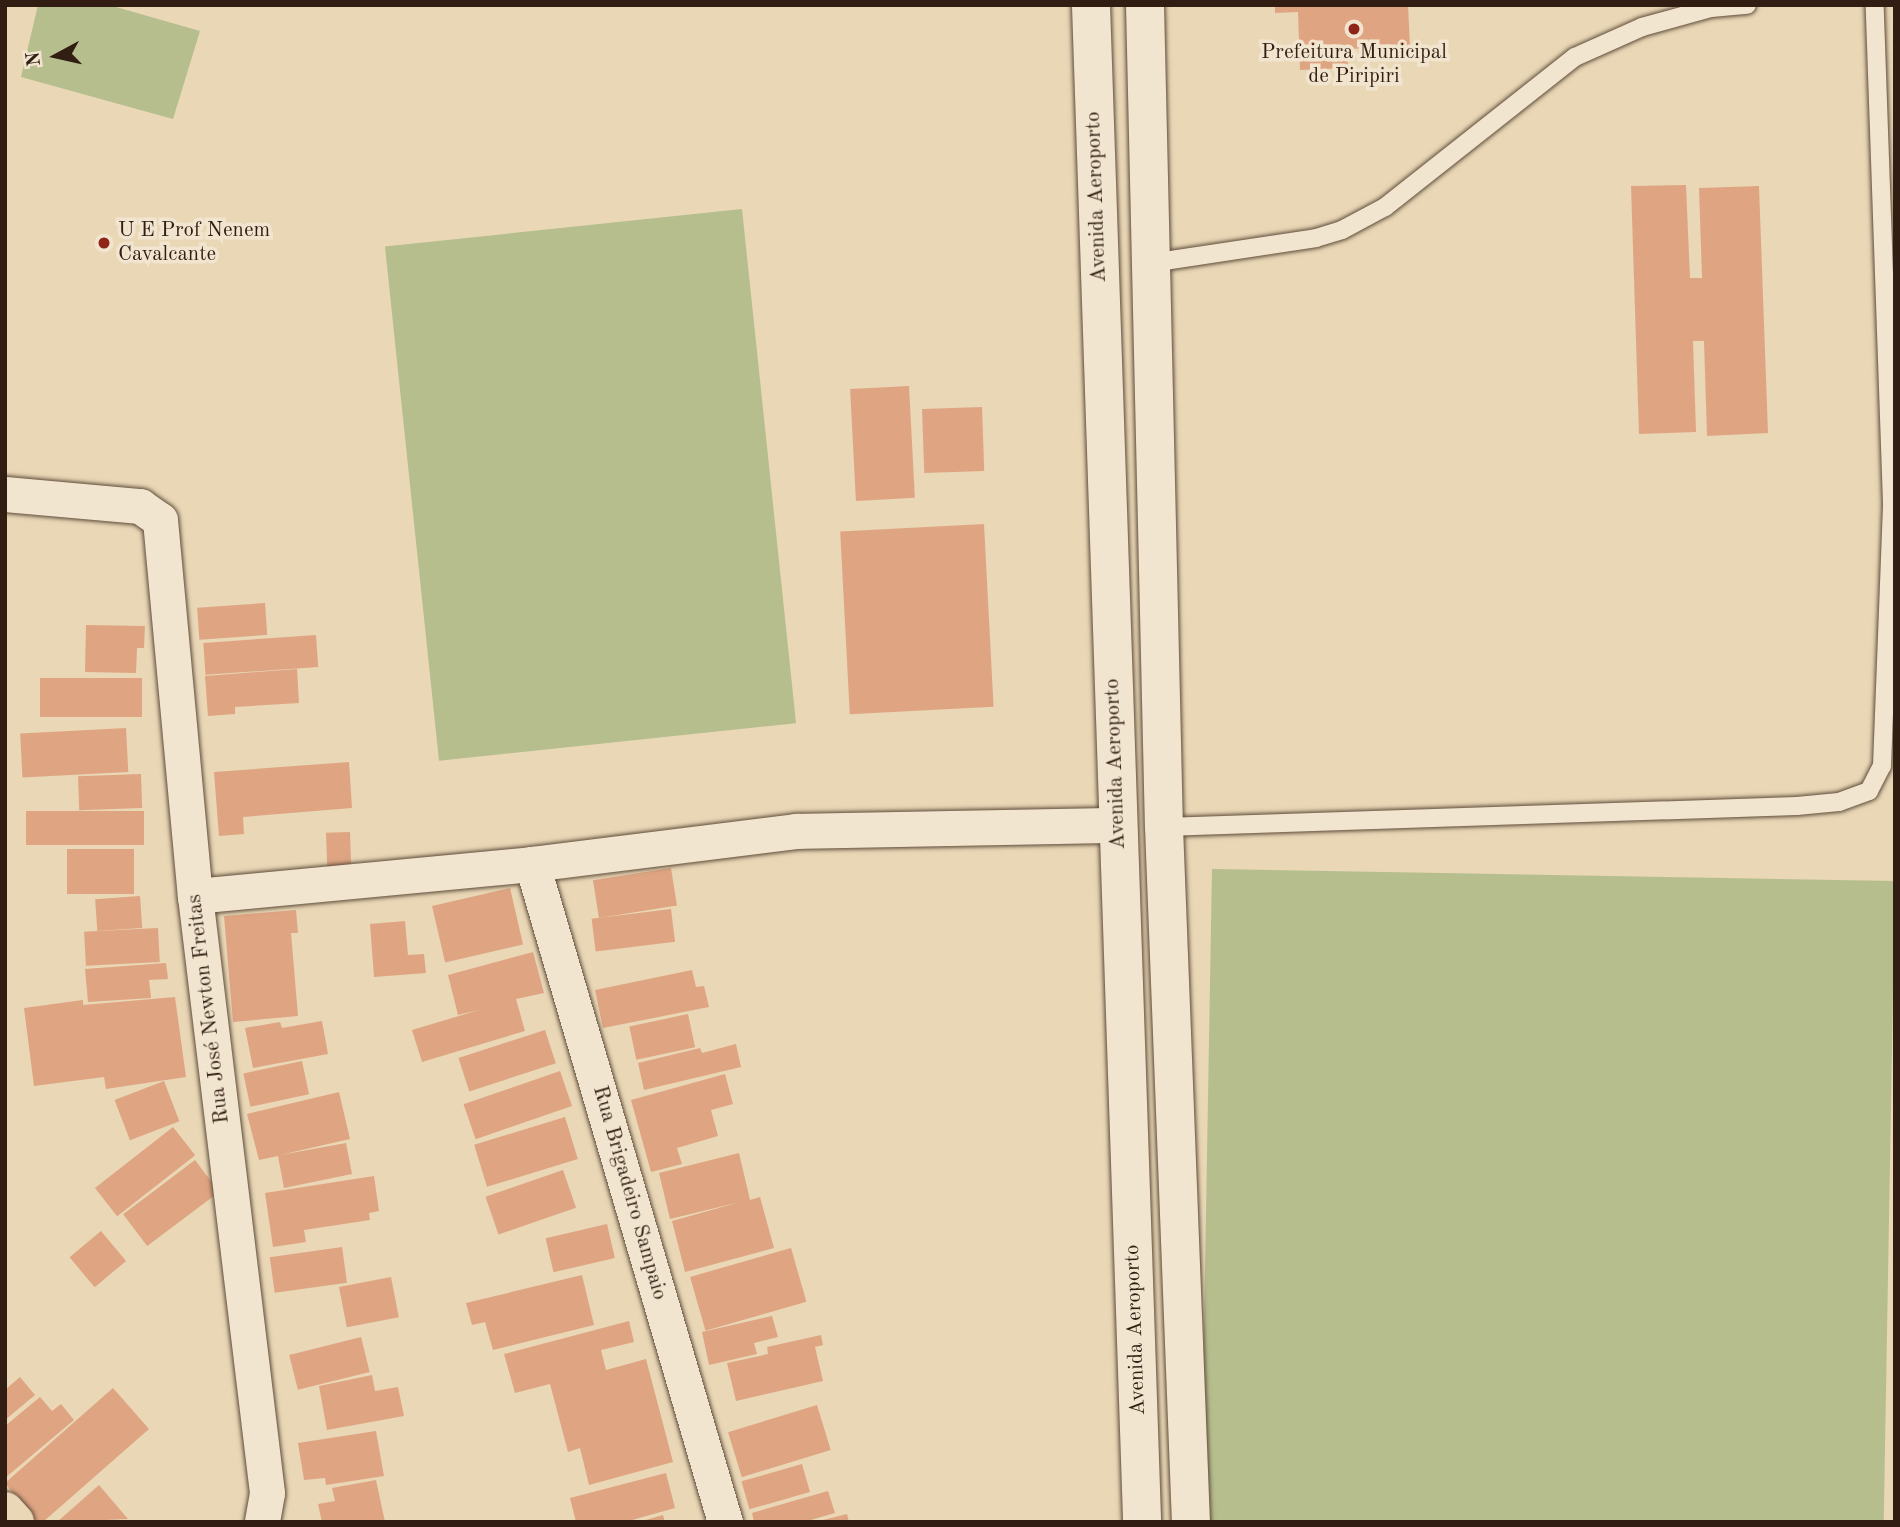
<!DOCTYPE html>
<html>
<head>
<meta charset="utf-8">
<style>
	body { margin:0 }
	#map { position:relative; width:1900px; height:1527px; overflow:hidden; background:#e9d7b6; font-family:"Old Standard TT",serif }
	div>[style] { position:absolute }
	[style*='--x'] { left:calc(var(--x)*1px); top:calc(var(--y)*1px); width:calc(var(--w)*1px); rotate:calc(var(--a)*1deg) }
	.green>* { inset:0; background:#b6be8e; transform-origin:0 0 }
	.building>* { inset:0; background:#dfa583; transform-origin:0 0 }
	.roads { filter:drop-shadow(0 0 2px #5f4c3a) drop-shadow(0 0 2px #5f4c3a) }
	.lane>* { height:18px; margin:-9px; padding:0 9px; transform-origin:9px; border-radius:9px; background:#f1e5d0 }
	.street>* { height:35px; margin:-17.5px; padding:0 17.5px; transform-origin:17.5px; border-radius:17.5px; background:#f1e5d0 }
	.secondary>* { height:38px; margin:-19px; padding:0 19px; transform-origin:19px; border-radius:19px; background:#f1e5d0 }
	.primary>* { height:38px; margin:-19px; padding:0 19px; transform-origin:19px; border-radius:19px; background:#e9d7b6 }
	.dots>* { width:19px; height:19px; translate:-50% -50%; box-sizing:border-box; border:4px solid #f1e5d0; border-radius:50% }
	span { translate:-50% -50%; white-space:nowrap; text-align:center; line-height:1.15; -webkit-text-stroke:7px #f1e5d0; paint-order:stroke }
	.poi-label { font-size:21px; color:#311d11 }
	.left { translate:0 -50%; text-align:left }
	.street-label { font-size:21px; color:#311d11 }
	.frame { position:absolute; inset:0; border:7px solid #311d11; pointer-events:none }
	.north { position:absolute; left:21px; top:21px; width:70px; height:70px; -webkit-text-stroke:5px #f1e5d0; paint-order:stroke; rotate:262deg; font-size:19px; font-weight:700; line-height:28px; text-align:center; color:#311d11 }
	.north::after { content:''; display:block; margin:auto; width:24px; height:32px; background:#311d11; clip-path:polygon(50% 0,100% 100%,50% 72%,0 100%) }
</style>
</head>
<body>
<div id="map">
	<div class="green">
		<div style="clip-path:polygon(38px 5px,109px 5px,200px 31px,173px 119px,21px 77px)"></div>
		<div style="left:742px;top:209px;width:517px;height:359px;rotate:84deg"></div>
		<div style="left:1212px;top:869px;width:683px;height:653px;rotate:1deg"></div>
	</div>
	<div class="building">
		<div style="clip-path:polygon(1275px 5px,1408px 5px,1410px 46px,1347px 49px,1348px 68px,1300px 70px,1298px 12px,1275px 13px)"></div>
		<div style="clip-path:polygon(1686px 185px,1690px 278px,1702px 278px,1699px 188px,1759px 186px,1768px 433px,1707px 436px,1704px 341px,1693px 341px,1696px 432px,1639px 434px,1631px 186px)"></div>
		<div style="left:909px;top:386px;width:112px;height:59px;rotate:87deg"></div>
		<div style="left:982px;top:407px;width:64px;height:60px;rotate:88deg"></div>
		<div style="left:984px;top:524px;width:183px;height:144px;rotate:87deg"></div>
		<div style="left:265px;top:603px;width:32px;height:68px;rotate:86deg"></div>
		<div style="clip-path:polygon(86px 625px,145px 626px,144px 648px,137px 648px,136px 673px,85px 672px)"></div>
		<div style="left:316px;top:635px;width:32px;height:113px;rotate:86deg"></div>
		<div style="clip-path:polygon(297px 669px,299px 703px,235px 707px,235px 714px,208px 716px,205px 676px)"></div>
		<div style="left:40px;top:678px;width:102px;height:39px"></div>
		<div style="left:126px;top:728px;width:44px;height:106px;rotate:87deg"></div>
		<div style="clip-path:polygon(349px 762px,352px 808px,243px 817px,244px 834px,219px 836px,214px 772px)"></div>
		<div style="left:141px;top:774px;width:34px;height:63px;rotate:88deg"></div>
		<div style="left:26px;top:811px;width:118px;height:34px"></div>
		<div style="left:350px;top:832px;width:38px;height:24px;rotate:88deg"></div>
		<div style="left:134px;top:849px;width:45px;height:67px;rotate:90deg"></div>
		<div style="left:671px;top:868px;width:38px;height:79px;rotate:81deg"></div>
		<div style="left:510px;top:888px;width:58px;height:80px;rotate:77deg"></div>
		<div style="left:140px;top:896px;width:32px;height:45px;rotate:86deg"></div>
		<div style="left:671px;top:909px;width:33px;height:80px;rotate:83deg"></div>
		<div style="clip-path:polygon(296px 910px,298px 933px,291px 933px,298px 1016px,233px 1022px,224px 916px)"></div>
		<div style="clip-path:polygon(405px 921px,408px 955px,424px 954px,426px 973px,374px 977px,370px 924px)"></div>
		<div style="left:158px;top:928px;width:34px;height:74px;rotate:87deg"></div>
		<div style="clip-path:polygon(533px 952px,544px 993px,516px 999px,525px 1031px,422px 1062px,412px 1030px,479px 1010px,458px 1015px,448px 975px)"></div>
		<div style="clip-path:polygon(166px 963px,168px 979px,149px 980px,151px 998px,88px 1002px,85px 969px)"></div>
		<div style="clip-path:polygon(692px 970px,696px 987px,704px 986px,709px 1007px,603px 1028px,595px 990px)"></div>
		<div style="clip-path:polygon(175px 997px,186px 1077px,106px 1089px,104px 1077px,34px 1086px,24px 1008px,83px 1000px,83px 1005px)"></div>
		<div style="left:688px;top:1014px;width:34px;height:60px;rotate:78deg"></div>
		<div style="clip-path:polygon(322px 1021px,328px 1054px,253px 1068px,245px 1028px,280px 1022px,282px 1028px)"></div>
		<div style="left:545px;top:1030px;width:35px;height:91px;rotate:72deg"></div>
		<div style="clip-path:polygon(736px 1044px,741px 1067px,644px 1090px,638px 1063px,700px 1048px,702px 1053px)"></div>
		<div style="left:302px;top:1061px;width:34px;height:60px;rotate:78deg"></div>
		<div style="left:560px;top:1071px;width:37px;height:102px;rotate:71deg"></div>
		<div style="clip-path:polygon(725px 1074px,733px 1104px,711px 1110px,718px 1136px,677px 1148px,682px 1164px,651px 1172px,631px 1100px)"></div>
		<div style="left:164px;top:1081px;width:43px;height:53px;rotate:69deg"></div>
		<div style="clip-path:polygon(339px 1092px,350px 1139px,280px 1155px,346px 1143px,352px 1174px,284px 1188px,278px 1156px,259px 1160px,247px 1114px)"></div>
		<div style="left:565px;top:1117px;width:44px;height:95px;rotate:73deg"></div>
		<div style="left:173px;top:1127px;width:36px;height:99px;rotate:52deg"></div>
		<div style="clip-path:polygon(739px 1153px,750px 1200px,760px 1197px,774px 1248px,685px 1272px,672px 1221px,740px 1202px,670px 1219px,659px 1173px)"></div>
		<div style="left:195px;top:1160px;width:40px;height:90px;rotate:53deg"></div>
		<div style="left:563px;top:1170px;width:40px;height:82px;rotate:71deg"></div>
		<div style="clip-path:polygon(374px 1176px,379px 1211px,369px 1213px,370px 1220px,304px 1230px,306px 1242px,273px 1247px,265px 1193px)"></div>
		<div style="left:607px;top:1224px;width:35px;height:63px;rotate:77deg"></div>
		<div style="left:101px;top:1231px;width:39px;height:41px;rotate:50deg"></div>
		<div style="left:342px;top:1247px;width:36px;height:73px;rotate:82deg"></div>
		<div style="left:791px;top:1248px;width:56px;height:105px;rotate:74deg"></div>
		<div style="clip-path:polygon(582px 1275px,594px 1325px,493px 1350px,485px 1322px,472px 1325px,466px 1303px)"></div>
		<div style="left:391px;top:1277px;width:41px;height:53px;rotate:79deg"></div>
		<div style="clip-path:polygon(772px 1316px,778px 1337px,754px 1343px,757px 1354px,709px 1365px,702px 1332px)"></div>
		<div style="clip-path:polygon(629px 1321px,634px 1342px,601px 1350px,606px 1370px,646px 1359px,673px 1462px,589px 1485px,580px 1448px,568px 1452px,550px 1384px,515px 1393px,504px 1354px)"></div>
		<div style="clip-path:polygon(821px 1335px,823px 1345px,815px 1347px,823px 1381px,736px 1401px,727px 1363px,768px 1354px,767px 1347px)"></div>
		<div style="left:361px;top:1337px;width:36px;height:74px;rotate:76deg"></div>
		<div style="clip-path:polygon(372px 1375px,375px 1391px,398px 1387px,404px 1416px,327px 1430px,319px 1386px)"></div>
		<div style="clip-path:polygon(20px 1377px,35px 1395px,5px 1420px,5px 1390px)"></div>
		<div style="clip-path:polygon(113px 1388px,149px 1429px,43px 1522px,36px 1522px,5px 1483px)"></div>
		<div style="clip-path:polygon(40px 1397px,52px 1411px,61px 1404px,74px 1420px,5px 1478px,5px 1426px)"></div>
		<div style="left:817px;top:1405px;width:47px;height:93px;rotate:73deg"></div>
		<div style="clip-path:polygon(376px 1431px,384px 1476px,326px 1485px,325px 1478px,304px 1480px,298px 1443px)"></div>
		<div style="left:802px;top:1464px;width:29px;height:63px;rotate:74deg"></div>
		<div style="clip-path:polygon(666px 1473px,675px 1508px,625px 1522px,576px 1522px,570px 1498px)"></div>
		<div style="clip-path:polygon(376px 1480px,385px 1522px,322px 1522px,318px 1504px,335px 1501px,332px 1488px)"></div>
		<div style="clip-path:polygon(99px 1485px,128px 1519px,57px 1522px)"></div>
		<div style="clip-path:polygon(828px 1491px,835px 1513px,804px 1522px,754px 1522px,752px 1513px)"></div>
		<div style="clip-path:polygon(847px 1514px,849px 1522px,819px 1522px,819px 1521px)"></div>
		<div style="clip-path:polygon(663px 1515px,665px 1522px,642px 1522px,642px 1521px)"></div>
	</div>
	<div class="roads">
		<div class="lane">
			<div style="--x:1151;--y:263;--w:167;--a:-8.6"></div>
			<div style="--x:1316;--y:238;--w:27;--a:-17"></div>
			<div style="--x:1342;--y:230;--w:49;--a:-28.1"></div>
			<div style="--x:1385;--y:207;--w:242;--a:-38.3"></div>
			<div style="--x:1575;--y:57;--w:73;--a:-24.1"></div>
			<div style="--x:1642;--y:27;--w:72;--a:-15.4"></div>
			<div style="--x:1711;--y:8;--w:36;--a:-5"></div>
			<div style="--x:1164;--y:827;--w:633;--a:-1.9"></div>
			<div style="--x:1797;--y:806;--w:42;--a:-5.4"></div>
			<div style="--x:1839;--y:802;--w:32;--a:-20"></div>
			<div style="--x:1869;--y:791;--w:28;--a:-63"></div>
			<div style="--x:1882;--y:766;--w:263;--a:-87.8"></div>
			<div style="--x:1892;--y:503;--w:498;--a:-92"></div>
		</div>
		<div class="street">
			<div style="--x:5;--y:494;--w:136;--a:5.1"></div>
			<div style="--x:140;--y:506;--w:24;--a:35"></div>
			<div style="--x:160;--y:520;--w:378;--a:84.7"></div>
			<div style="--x:195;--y:896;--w:601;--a:83.12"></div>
			<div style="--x:267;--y:1493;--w:29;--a:100"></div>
			<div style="--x:532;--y:864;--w:686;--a:73.65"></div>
			<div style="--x:195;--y:896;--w:339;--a:-5.4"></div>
			<div style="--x:532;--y:864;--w:266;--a:-7.1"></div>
			<div style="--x:796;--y:831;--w:322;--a:-1.1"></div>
		</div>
		<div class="secondary">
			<div style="--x:1091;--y:5;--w:1518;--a:88.07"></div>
			<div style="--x:1145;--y:5;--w:822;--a:88.68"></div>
			<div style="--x:1164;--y:827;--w:696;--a:87.78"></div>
		</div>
		<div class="primary">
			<div style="--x:5;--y:1511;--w:15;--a:48"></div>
		</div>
	</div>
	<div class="dots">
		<div style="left:1354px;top:29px;background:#8f2418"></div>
		<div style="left:104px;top:243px;background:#8f2418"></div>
	</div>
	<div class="poi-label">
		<span style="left:1354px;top:65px">Prefeitura Municipal<br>de Piripiri</span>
		<span class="left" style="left:118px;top:243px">U E Prof Nenem<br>Cavalcante</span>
	</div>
	<div class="street-label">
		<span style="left:1097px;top:197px;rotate:-92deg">Avenida Aeroporto</span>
		<span style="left:1116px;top:764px;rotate:-92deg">Avenida Aeroporto</span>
		<span style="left:209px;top:1009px;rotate:-97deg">Rua José Newton Freitas</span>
		<span style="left:629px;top:1193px;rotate:74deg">Rua Brigadeiro Sampaio</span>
		<span style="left:1136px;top:1330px;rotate:-92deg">Avenida Aeroporto</span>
	</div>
	<div class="frame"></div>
	<div class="north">N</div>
</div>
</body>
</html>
